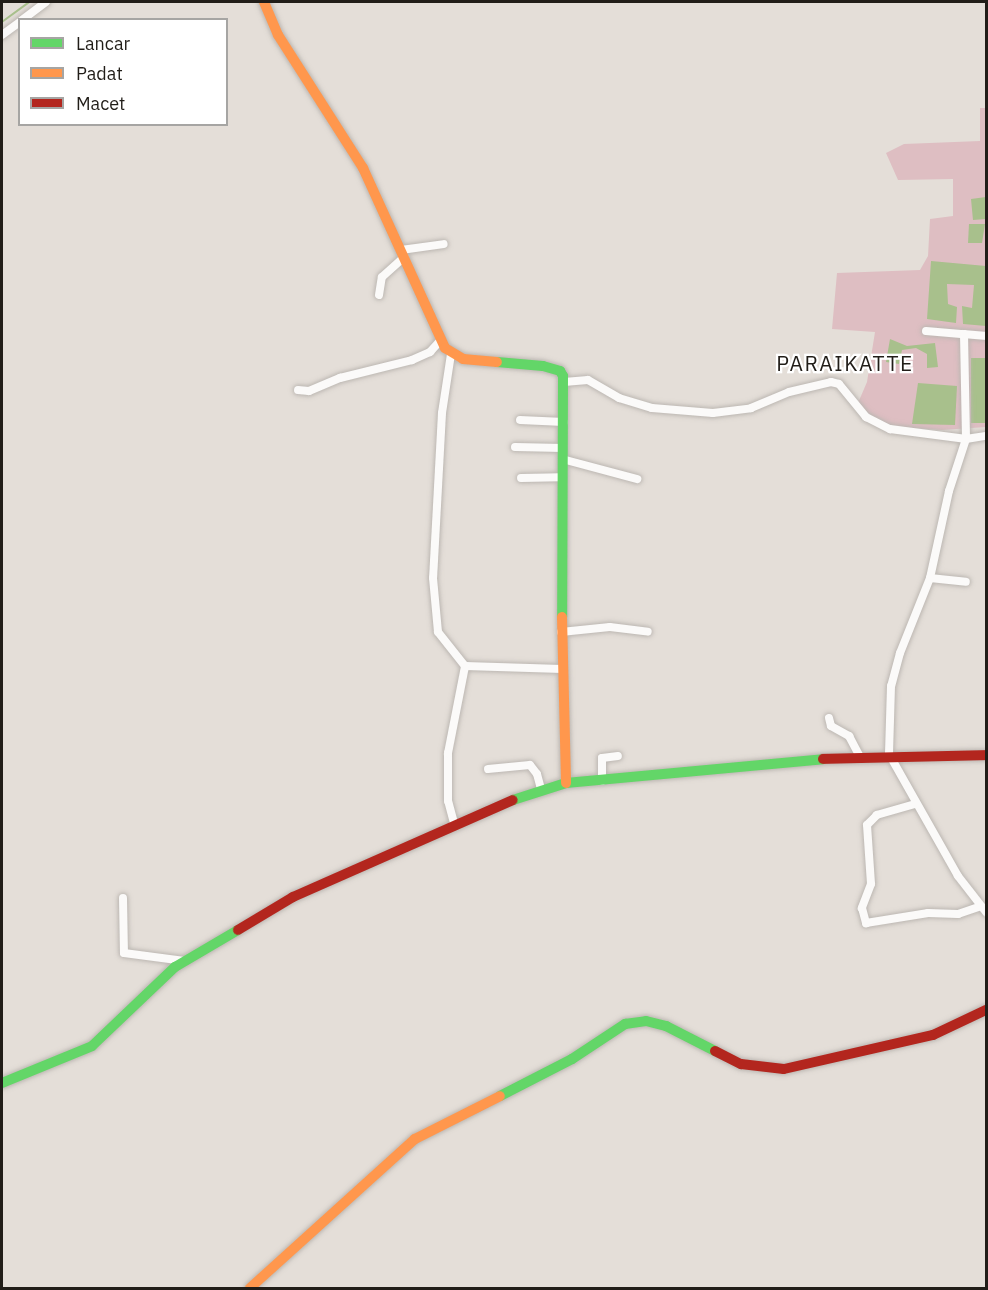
<!DOCTYPE html>
<html>
<head>
<meta charset="utf-8">
<style>
	body { margin:0 }
	#map { position:relative; width:988px; height:1290px; overflow:hidden; background:#e4ded8; font-family:"IBM Plex Sans",sans-serif }
	div>[style] { position:absolute }
	[style*='--x'] { left:calc(var(--x)*1px); top:calc(var(--y)*1px); width:calc(var(--w)*1px); rotate:calc(var(--a)*1deg) }
	.green>* { inset:0; background:#debec2 }
	.water>* { inset:0; background:#a8c08c; transform-origin:0 0 }
	.stream>* { height:1.5px; margin:-0.75px; padding:0 0.75px; transform-origin:0.75px; border-radius:0.75px; background:#a8c08c }
	.roads { filter:drop-shadow(0 0 2px #bcb7b2) drop-shadow(0 0 2px #bcb7b2) }
	.street>* { height:8px; margin:-4px; padding:0 4px; transform-origin:4px; border-radius:4px; background:#fbfaf9 }
	.fast>* { height:10px; margin:-5px; padding:0 5px; transform-origin:5px; border-radius:5px; background:#63d668 }
	.slow>* { height:10px; margin:-5px; padding:0 5px; transform-origin:5px; border-radius:5px; background:#ff974d }
	.jam>* { height:10px; margin:-5px; padding:0 5px; transform-origin:5px; border-radius:5px; background:#b3261e }
	span { translate:-50% -50%; white-space:nowrap; text-align:center; line-height:1.15; -webkit-text-stroke:4.5px #fff; paint-order:stroke }
	.quarter-label { font-size:21px; color:#211d18; letter-spacing:1.5px }
	.frame { position:absolute; inset:0; border:3px solid #211d18; pointer-events:none }
	.legend { position:absolute; left:18px; top:18px; width:210px; height:108px; box-sizing:border-box; background:#fff; border:2px solid #a6a5a3; margin:0; padding:8px 10px; list-style:none; font-size:18px; color:#211d18 }
	.legend li { display:flex; align-items:center; gap:12px; height:30px }
	.legend b { width:30px; border:2px solid #a6a5a3 }
</style>
</head>
<body>
<div id="map">
	<div class="green">
		<div style="clip-path:polygon(980px 108px,986px 108px,986px 427px,942px 430px,880px 426px,855px 410px,867px 382px,875px 332px,832px 329px,837px 273px,920px 270px,928px 256px,930px 219px,953px 216px,953px 179px,898px 180px,886px 153px,904px 144px,980px 141px)"></div>
	</div>
	<div class="water">
		<div style="clip-path:polygon(986px 197px,986px 219px,973px 220px,971px 199px)"></div>
		<div style="clip-path:polygon(969px 224px,985px 224px,982px 243px,968px 243px)"></div>
		<div style="clip-path:polygon(931px 261px,986px 266px,986px 326px,963px 324px,962px 306px,972px 308px,974px 285px,947px 284px,948px 304px,957px 307px,956px 323px,927px 319px)"></div>
		<div style="clip-path:polygon(890px 339px,907px 346px,935px 343px,938px 367px,927px 368px,927px 354px,916px 348px,902px 350px,899px 364px,886px 362px)"></div>
		<div style="left:986px;top:358px;width:65px;height:15px;rotate:90deg"></div>
		<div style="clip-path:polygon(918px 383px,957px 386px,955px 425px,912px 424px)"></div>
	</div>
	<div class="stream">
		<div style="--x:2;--y:22;--w:34;--a:-36"></div>
	</div>
	<div class="roads">
		<div class="street">
			<div style="--x:22;--y:20;--w:30;--a:-37"></div>
			<div style="--x:2;--y:35;--w:22;--a:-36"></div>
			<div style="--x:401;--y:250;--w:43;--a:-7.9"></div>
			<div style="--x:379;--y:295;--w:18;--a:-81"></div>
			<div style="--x:382;--y:277;--w:30;--a:-42"></div>
			<div style="--x:926;--y:331;--w:38;--a:5"></div>
			<div style="--x:964;--y:334;--w:105;--a:88.9"></div>
			<div style="--x:966;--y:439;--w:55;--a:108.1"></div>
			<div style="--x:949;--y:491;--w:89;--a:102.3"></div>
			<div style="--x:930;--y:578;--w:81;--a:111.8"></div>
			<div style="--x:900;--y:653;--w:34;--a:105"></div>
			<div style="--x:891;--y:686;--w:68;--a:91.7"></div>
			<div style="--x:889;--y:754;--w:140;--a:60.5"></div>
			<div style="--x:958;--y:876;--w:46;--a:52.1"></div>
			<div style="--x:964;--y:334;--w:22;--a:5"></div>
			<div style="--x:451;--y:354;--w:60;--a:98.7"></div>
			<div style="--x:442;--y:413;--w:165;--a:93.1"></div>
			<div style="--x:433;--y:578;--w:54;--a:84.7"></div>
			<div style="--x:438;--y:632;--w:43;--a:51.5"></div>
			<div style="--x:465;--y:666;--w:97;--a:1.8"></div>
			<div style="--x:564;--y:382;--w:24;--a:-5"></div>
			<div style="--x:588;--y:380;--w:36;--a:30"></div>
			<div style="--x:619;--y:398;--w:34;--a:17"></div>
			<div style="--x:652;--y:408;--w:61;--a:4.7"></div>
			<div style="--x:713;--y:413;--w:38;--a:-7"></div>
			<div style="--x:751;--y:408;--w:41;--a:-22.8"></div>
			<div style="--x:789;--y:392;--w:43;--a:-13.4"></div>
			<div style="--x:831;--y:382;--w:8;--a:14"></div>
			<div style="--x:839;--y:384;--w:43;--a:50.7"></div>
			<div style="--x:866;--y:417;--w:27;--a:27"></div>
			<div style="--x:890;--y:429;--w:77;--a:7.5"></div>
			<div style="--x:966;--y:439;--w:20;--a:-9"></div>
			<div style="--x:298;--y:390;--w:11;--a:5"></div>
			<div style="--x:309;--y:391;--w:34;--a:-23"></div>
			<div style="--x:340;--y:378;--w:74;--a:-14"></div>
			<div style="--x:412;--y:360;--w:20;--a:-24"></div>
			<div style="--x:430;--y:352;--w:15;--a:-48"></div>
			<div style="--x:520;--y:420;--w:44;--a:2.6"></div>
			<div style="--x:515;--y:447;--w:48;--a:1.2"></div>
			<div style="--x:562;--y:459;--w:78;--a:14.9"></div>
			<div style="--x:521;--y:478;--w:39;--a:-1"></div>
			<div style="--x:930;--y:578;--w:36;--a:6"></div>
			<div style="--x:561;--y:632;--w:49;--a:-5.8"></div>
			<div style="--x:610;--y:627;--w:38;--a:7"></div>
			<div style="--x:829;--y:718;--w:8;--a:76"></div>
			<div style="--x:831;--y:726;--w:21;--a:29"></div>
			<div style="--x:849;--y:736;--w:21;--a:62"></div>
			<div style="--x:488;--y:769;--w:42;--a:-5.4"></div>
			<div style="--x:530;--y:765;--w:11;--a:52"></div>
			<div style="--x:537;--y:774;--w:16;--a:75"></div>
			<div style="--x:602;--y:781;--w:23;--a:-90"></div>
			<div style="--x:602;--y:758;--w:16;--a:-7"></div>
			<div style="--x:915;--y:804;--w:40;--a:164"></div>
			<div style="--x:877;--y:815;--w:14;--a:135"></div>
			<div style="--x:867;--y:825;--w:59;--a:86.1"></div>
			<div style="--x:871;--y:884;--w:26;--a:111"></div>
			<div style="--x:862;--y:908;--w:16;--a:75"></div>
			<div style="--x:866;--y:923;--w:63;--a:-9.2"></div>
			<div style="--x:928;--y:913;--w:30;--a:2"></div>
			<div style="--x:958;--y:914;--w:24;--a:-19"></div>
			<div style="--x:454;--y:823;--w:23;--a:-105"></div>
			<div style="--x:448;--y:801;--w:48;--a:-90"></div>
			<div style="--x:448;--y:753;--w:89;--a:-78.9"></div>
			<div style="--x:123;--y:898;--w:55;--a:89"></div>
			<div style="--x:124;--y:953;--w:61;--a:7.6"></div>
		</div>
		<div class="fast">
			<div style="--x:497;--y:362;--w:46;--a:5"></div>
			<div style="--x:543;--y:366;--w:18;--a:16"></div>
			<div style="--x:560;--y:371;--w:6;--a:59"></div>
			<div style="--x:563;--y:376;--w:241;--a:90.2"></div>
			<div style="--x:513;--y:800;--w:56;--a:-17.8"></div>
			<div style="--x:566;--y:783;--w:258;--a:-5.3"></div>
			<div style="--x:2;--y:1083;--w:97;--a:-22.3"></div>
			<div style="--x:92;--y:1046;--w:115;--a:-43.6"></div>
			<div style="--x:175;--y:967;--w:73;--a:-30.4"></div>
			<div style="--x:500;--y:1096;--w:81;--a:-27.2"></div>
			<div style="--x:572;--y:1059;--w:64;--a:-33.4"></div>
			<div style="--x:625;--y:1024;--w:21;--a:-8"></div>
			<div style="--x:646;--y:1021;--w:21;--a:14"></div>
			<div style="--x:666;--y:1026;--w:55;--a:27"></div>
		</div>
		<div class="slow">
			<div style="--x:264;--y:2;--w:36;--a:67"></div>
			<div style="--x:278;--y:35;--w:158;--a:57.4"></div>
			<div style="--x:363;--y:168;--w:198;--a:65.5"></div>
			<div style="--x:445;--y:348;--w:21;--a:31"></div>
			<div style="--x:463;--y:359;--w:34;--a:5"></div>
			<div style="--x:562;--y:617;--w:166;--a:88.6"></div>
			<div style="--x:250;--y:1288;--w:222;--a:-42.1"></div>
			<div style="--x:415;--y:1139;--w:95;--a:-26.8"></div>
		</div>
		<div class="jam">
			<div style="--x:823;--y:759;--w:163;--a:-1.4"></div>
			<div style="--x:238;--y:930;--w:64;--a:-31"></div>
			<div style="--x:293;--y:897;--w:240;--a:-23.8"></div>
			<div style="--x:715;--y:1051;--w:29;--a:27"></div>
			<div style="--x:741;--y:1064;--w:43;--a:6.6"></div>
			<div style="--x:784;--y:1069;--w:153;--a:-12.9"></div>
			<div style="--x:933;--y:1035;--w:59;--a:-25.3"></div>
		</div>
	</div>
	<div class="quarter-label">
		<span style="left:845px;top:363px">PARAIKATTE</span>
	</div>
	<div class="frame"></div>
	<ul class="legend">
	<li><b style="height:8px;background:#63d668"></b>Lancar</li>
	<li><b style="height:8px;background:#ff974d"></b>Padat</li>
	<li><b style="height:8px;background:#b3261e"></b>Macet</li>
	</ul>
</div>
</body>
</html>
